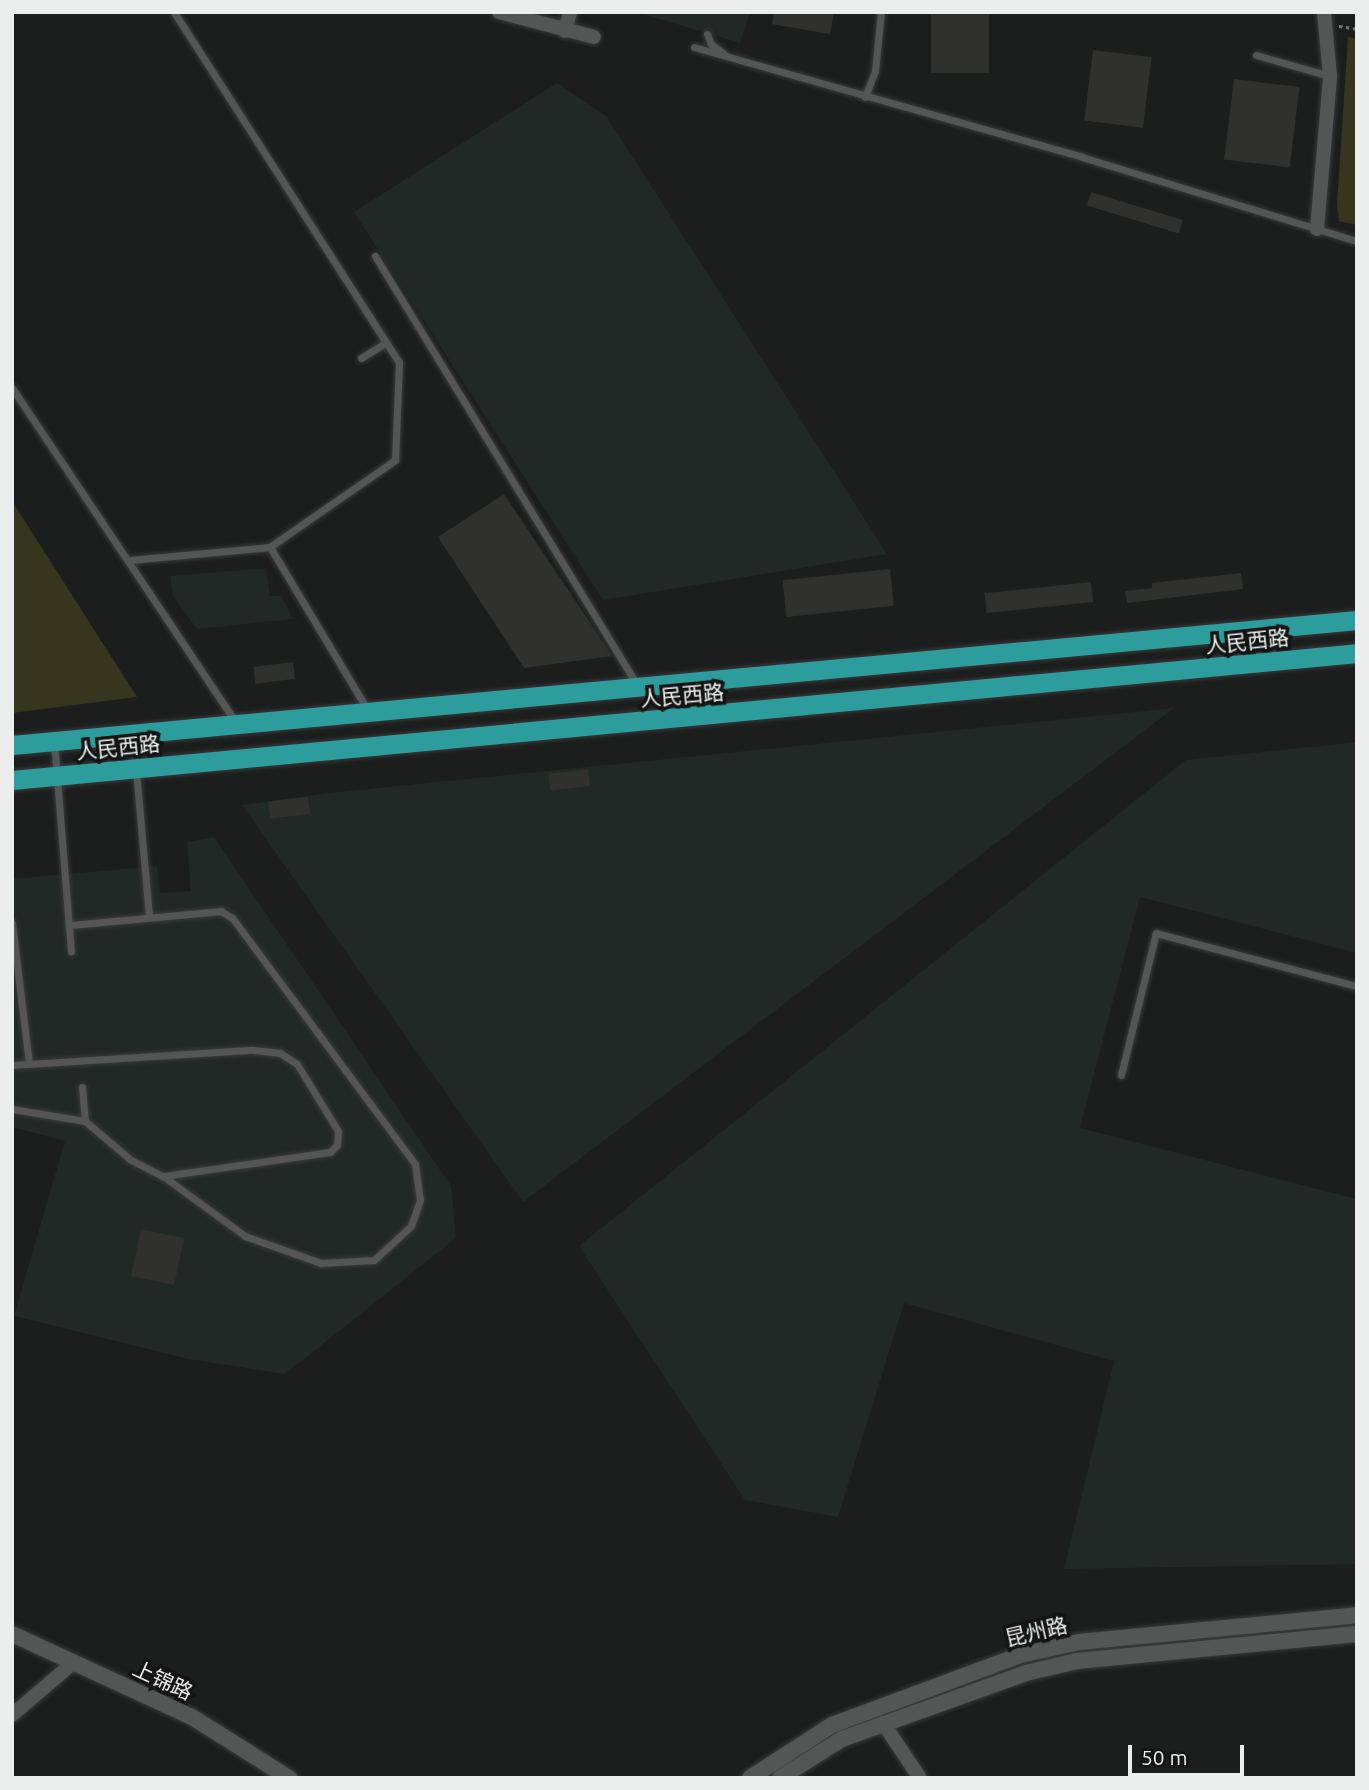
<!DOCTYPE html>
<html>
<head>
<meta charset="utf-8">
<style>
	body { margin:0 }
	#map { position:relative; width:1369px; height:1790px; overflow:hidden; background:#1b1e1d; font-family:Ubuntu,"Noto Sans SC",sans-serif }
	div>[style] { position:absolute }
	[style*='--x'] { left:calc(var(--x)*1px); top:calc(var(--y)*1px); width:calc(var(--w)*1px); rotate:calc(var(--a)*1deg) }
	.built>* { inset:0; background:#202925 }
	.green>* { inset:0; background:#36351e }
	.building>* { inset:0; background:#30312f; transform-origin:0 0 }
	.path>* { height:2.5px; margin-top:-1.25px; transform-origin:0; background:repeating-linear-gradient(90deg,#727474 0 3.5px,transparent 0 7px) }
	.roads { filter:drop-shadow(0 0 2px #393a3a) drop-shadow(0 0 2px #393a3a) }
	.service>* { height:7px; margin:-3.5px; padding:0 3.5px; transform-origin:3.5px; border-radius:3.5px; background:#535654 }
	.minor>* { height:14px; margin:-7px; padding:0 7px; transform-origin:7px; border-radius:7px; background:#535654 }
	.tertiary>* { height:16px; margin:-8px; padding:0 8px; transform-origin:8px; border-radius:8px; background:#535654 }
	.primary>* { height:19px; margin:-9.5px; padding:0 9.5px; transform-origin:9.5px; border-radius:9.5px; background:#2d9c9d }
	span { translate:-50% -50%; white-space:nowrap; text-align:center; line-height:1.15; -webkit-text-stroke:7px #121514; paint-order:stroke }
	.street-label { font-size:21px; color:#eceded }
	.frame { position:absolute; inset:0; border:14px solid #eceded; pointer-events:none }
	.scale { position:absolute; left:1128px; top:1745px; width:116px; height:32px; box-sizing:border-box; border:4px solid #eceded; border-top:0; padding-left:9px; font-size:21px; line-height:24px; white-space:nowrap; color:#eceded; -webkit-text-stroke:5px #121514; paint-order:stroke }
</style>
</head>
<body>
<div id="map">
	<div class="built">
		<div style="clip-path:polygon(636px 12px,750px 12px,740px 43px)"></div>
		<div style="clip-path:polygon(557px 83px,607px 117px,887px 554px,603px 600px,354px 212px)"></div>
		<div style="clip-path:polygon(266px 568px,270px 596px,281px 596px,293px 619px,197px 629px,173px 596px,170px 576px)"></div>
		<div style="clip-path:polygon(1174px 708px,523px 1202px,242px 805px,329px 793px)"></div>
		<div style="clip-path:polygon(1357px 742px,1357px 953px,1140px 897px,1080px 1128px,1357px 1199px,1357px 1564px,1064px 1569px,1114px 1361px,904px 1303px,838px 1517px,745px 1500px,579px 1246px,1186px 760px)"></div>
		<div style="clip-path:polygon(214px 837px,451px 1186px,456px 1238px,285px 1374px,189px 1359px,14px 1316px,65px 1141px,12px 1127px,12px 879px,157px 866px,160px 893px,191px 891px,187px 842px)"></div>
	</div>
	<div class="green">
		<div style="clip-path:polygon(1348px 37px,1357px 39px,1357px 225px,1339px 221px,1337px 205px)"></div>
		<div style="clip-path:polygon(12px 501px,137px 697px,12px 713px)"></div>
	</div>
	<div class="building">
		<div style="clip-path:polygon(774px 12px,834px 12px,830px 34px,772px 24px)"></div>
		<div style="left:931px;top:12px;width:58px;height:61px"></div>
		<div style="left:1093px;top:50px;width:59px;height:71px;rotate:7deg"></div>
		<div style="left:1234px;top:79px;width:66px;height:81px;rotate:7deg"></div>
		<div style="left:1091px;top:192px;width:96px;height:14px;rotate:17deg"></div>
		<div style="clip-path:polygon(504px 494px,607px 648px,612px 656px,524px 668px,438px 537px)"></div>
		<div style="left:890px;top:569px;width:37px;height:108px;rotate:84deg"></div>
		<div style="clip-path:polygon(1241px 573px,1243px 589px,1127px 603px,1125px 591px,1152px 588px,1152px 583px)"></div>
		<div style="left:1091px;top:582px;width:20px;height:107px;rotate:84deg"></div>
		<div style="left:293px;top:662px;width:17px;height:40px;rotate:83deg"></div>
		<div style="left:588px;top:769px;width:17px;height:40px;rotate:83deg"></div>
		<div style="left:308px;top:797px;width:17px;height:40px;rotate:83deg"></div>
		<div style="left:141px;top:1229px;width:44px;height:48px;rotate:12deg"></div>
	</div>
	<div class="path">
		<div style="--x:1339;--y:26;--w:18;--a:9"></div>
	</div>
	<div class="roads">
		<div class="service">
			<div style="--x:174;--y:12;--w:416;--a:57.3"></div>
			<div style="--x:399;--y:362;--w:98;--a:92.3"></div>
			<div style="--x:395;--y:460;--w:152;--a:145.2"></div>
			<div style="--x:707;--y:34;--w:11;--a:68"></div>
			<div style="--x:711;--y:44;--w:16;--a:38"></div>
			<div style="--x:694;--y:47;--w:403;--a:15.8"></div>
			<div style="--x:1082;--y:157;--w:288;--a:17"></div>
			<div style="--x:1256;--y:55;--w:76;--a:16"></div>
			<div style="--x:865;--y:97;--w:28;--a:-69"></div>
			<div style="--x:875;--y:71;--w:59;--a:-84.2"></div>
			<div style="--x:375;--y:256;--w:500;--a:58.57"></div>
			<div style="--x:361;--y:358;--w:28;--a:-32"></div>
			<div style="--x:12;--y:388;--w:401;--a:56.2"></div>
			<div style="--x:130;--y:560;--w:141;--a:-5.3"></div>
			<div style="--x:270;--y:547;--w:191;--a:59.1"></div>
			<div style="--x:133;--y:737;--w:181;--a:84.9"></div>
			<div style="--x:54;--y:741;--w:211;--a:85.4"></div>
			<div style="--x:12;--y:923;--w:142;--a:83.1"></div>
			<div style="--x:12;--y:1065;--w:241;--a:-3.6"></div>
			<div style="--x:253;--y:1050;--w:27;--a:6"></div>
			<div style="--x:280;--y:1053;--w:20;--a:33"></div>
			<div style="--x:297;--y:1064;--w:79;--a:58.5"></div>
			<div style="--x:338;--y:1131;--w:14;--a:94"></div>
			<div style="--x:337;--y:1145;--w:10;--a:135"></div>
			<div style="--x:330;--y:1152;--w:169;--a:171.8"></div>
			<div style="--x:1121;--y:1075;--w:146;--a:-76.2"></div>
			<div style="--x:1156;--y:933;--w:208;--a:14.8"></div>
			<div style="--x:82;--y:1087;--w:34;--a:85"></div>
			<div style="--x:12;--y:1109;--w:74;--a:9.3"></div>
			<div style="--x:85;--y:1121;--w:60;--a:40.3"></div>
			<div style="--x:131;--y:1160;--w:36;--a:27"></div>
			<div style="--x:163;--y:1176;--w:102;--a:36.2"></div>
			<div style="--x:245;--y:1236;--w:81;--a:19.6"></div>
			<div style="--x:321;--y:1263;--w:53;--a:-3.2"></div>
			<div style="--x:374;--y:1260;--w:50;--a:-42.6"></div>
			<div style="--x:411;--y:1226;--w:28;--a:-71"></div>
			<div style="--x:420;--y:1200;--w:36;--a:-98"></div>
			<div style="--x:415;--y:1164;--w:307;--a:-126.6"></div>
			<div style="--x:232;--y:918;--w:13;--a:-148"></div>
			<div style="--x:221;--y:911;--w:153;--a:174.7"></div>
		</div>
		<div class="minor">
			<div style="--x:499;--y:12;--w:98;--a:14.7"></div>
			<div style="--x:565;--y:31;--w:20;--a:-75"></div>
			<div style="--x:1317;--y:229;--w:154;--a:-85.1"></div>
			<div style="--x:1330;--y:76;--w:64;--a:-95.4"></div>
			<div style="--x:12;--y:1715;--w:82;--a:-40.5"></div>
			<div style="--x:883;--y:1723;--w:66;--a:56.1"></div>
		</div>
		<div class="tertiary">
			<div style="--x:12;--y:1634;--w:198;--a:24.8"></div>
			<div style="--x:192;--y:1717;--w:115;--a:32.2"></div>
			<div style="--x:750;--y:1778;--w:98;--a:-32.9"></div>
			<div style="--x:832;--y:1725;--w:201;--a:-20.4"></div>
			<div style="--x:1020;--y:1655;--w:60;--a:-12.4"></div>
			<div style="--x:1079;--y:1642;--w:279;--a:-5.5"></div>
			<div style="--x:780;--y:1778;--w:73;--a:-32.2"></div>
			<div style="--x:842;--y:1739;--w:195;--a:-19.7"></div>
			<div style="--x:1026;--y:1673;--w:52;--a:-13.2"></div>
			<div style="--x:1077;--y:1661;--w:281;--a:-5.5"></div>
		</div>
		<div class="primary">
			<div style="--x:12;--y:745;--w:1351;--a:-5.31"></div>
			<div style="--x:12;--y:780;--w:1351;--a:-5.39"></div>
		</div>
	</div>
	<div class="street-label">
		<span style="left:1247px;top:641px;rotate:-6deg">人民西路</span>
		<span style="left:682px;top:695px;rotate:-5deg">人民西路</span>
		<span style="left:118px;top:747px;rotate:-6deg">人民西路</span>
		<span style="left:1036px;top:1631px;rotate:-13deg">昆州路</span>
		<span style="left:163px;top:1680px;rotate:25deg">上锦路</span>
	</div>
	<div class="frame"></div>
	<div class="scale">50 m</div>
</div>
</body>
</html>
